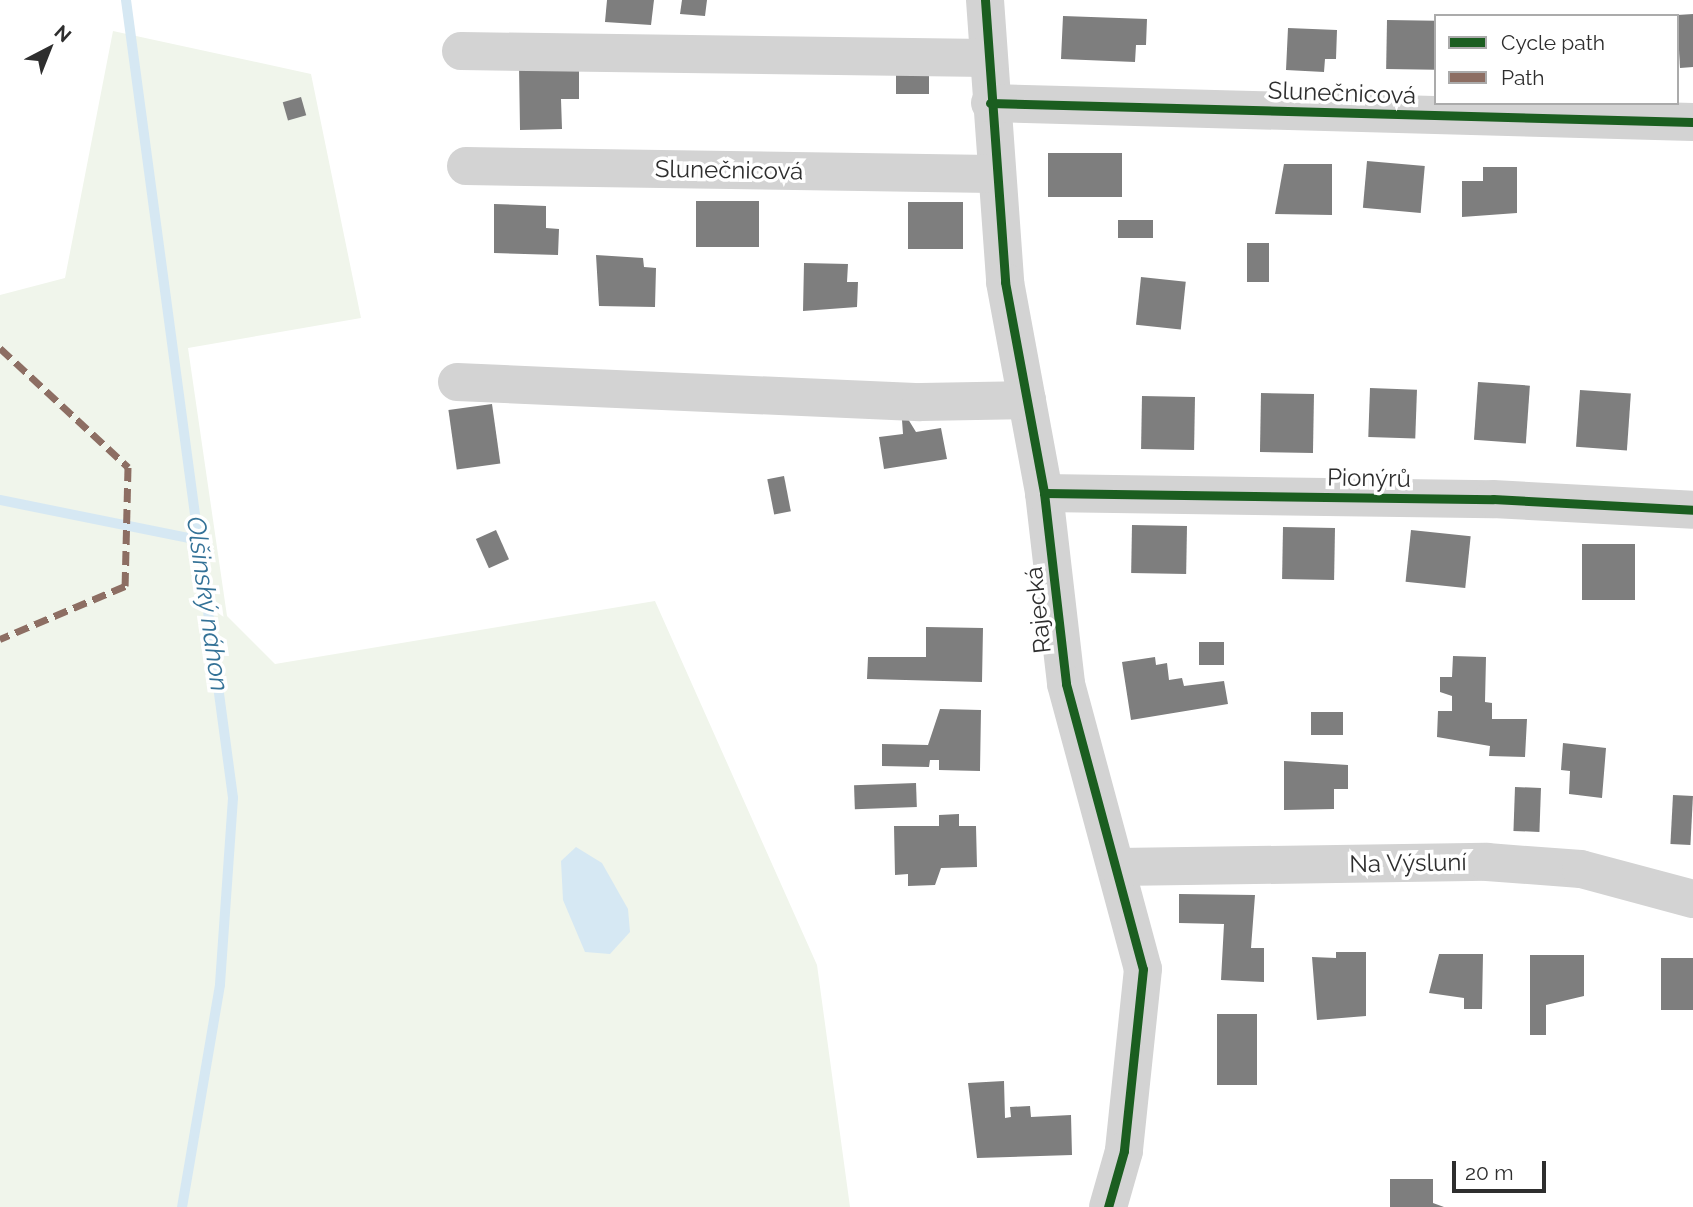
<!DOCTYPE html>
<html>
<head>
<meta charset="utf-8">
<style>
	body { margin:0 }
	#map { position:relative; width:1693px; height:1207px; overflow:hidden; background:#fff; font-family:Raleway,sans-serif }
	div>[style] { position:absolute }
	[style*='--x'] { left:calc(var(--x)*1px); top:calc(var(--y)*1px); width:calc(var(--w)*1px); rotate:calc(var(--a)*1deg) }
	.green>* { inset:0; background:#f0f5eb }
	.water>* { inset:0; background:#d6e8f3 }
	.stream>* { height:10px; margin:-5px; padding:0 5px; transform-origin:5px; border-radius:5px; background:#d6e8f3 }
	.building>* { inset:0; background:#7e7e7e; transform-origin:0 0 }
	.minor>* { height:38px; margin:-19px; padding:0 19px; transform-origin:19px; border-radius:19px; background:#d3d3d3 }
	.quiet>* { height:7px; margin-top:-3.5px; transform-origin:0; background:repeating-linear-gradient(90deg,#8d6e63 0 14px,transparent 0 21px) }
	.cycleway>* { height:9px; margin:-4.5px; padding:0 4.5px; transform-origin:4.5px; border-radius:4.5px; background:#1b5e20 }
	span { translate:-50% -50%; white-space:nowrap; text-align:center; line-height:1.15; -webkit-text-stroke:7px #fff; paint-order:stroke }
	.street-label { font-size:24px; color:#2e2e2e }
	.water-label { font-size:26px; color:#347297; font-style:italic }
	.legend { position:absolute; left:1434px; top:14px; width:245px; height:91px; box-sizing:border-box; background:#fff; border:2px solid #ababab; margin:0; padding:9px 12px; list-style:none; font-size:21px; color:#2e2e2e }
	.legend li { display:flex; align-items:center; gap:14px; height:35px }
	.legend b { width:35px; border:2px solid #ababab }
	.north { position:absolute; left:14px; top:14px; width:70px; height:70px; -webkit-text-stroke:5px #fff; paint-order:stroke; rotate:42deg; font-size:19px; font-weight:700; line-height:28px; text-align:center; color:#2e2e2e }
	.north::after { content:''; display:block; margin:auto; width:24px; height:32px; background:#2e2e2e; clip-path:polygon(50% 0,100% 100%,50% 72%,0 100%) }
	.scale { position:absolute; left:1452px; top:1161px; width:94px; height:32px; box-sizing:border-box; border:4px solid #2e2e2e; border-top:0; padding-left:9px; font-size:21px; line-height:24px; white-space:nowrap; color:#2e2e2e; -webkit-text-stroke:5px #fff; paint-order:stroke }
</style>
</head>
<body>
<div id="map">
	<div class="green">
		<div style="clip-path:polygon(113px 31px,311px 74px,361px 318px,188px 348px,227px 616px,275px 664px,655px 601px,817px 965px,850px 1207px,0 1207px,0 295px,65px 278px)"></div>
	</div>
	<div class="water">
		<div style="clip-path:polygon(576px 847px,602px 863px,628px 909px,630px 932px,610px 954px,585px 952px,563px 900px,561px 861px)"></div>
	</div>
	<div class="stream">
		<div style="--x:126;--y:0;--w:805;--a:82.36"></div>
		<div style="--x:233;--y:798;--w:187;--a:94"></div>
		<div style="--x:220;--y:985;--w:225;--a:99.7"></div>
		<div style="--x:0;--y:500;--w:202;--a:11.4"></div>
	</div>
	<div class="building">
		<div style="clip-path:polygon(607px 0,654px 0,651px 25px,605px 22px)"></div>
		<div style="clip-path:polygon(682px 0,707px 0,705px 16px,680px 14px)"></div>
		<div style="clip-path:polygon(1693px 14px,1693px 67px,1680px 68px,1677px 15px)"></div>
		<div style="clip-path:polygon(1063px 16px,1147px 19px,1146px 45px,1136px 45px,1135px 62px,1061px 59px)"></div>
		<div style="left:1387px;top:20px;width:49px;height:49px;rotate:1deg"></div>
		<div style="clip-path:polygon(1288px 28px,1337px 30px,1336px 59px,1325px 59px,1324px 72px,1286px 70px)"></div>
		<div style="clip-path:polygon(519px 66px,579px 66px,579px 99px,561px 99px,562px 129px,520px 130px)"></div>
		<div style="left:896px;top:72px;width:33px;height:22px"></div>
		<div style="left:301px;top:97px;width:19px;height:19px;rotate:74deg"></div>
		<div style="left:1122px;top:153px;width:44px;height:74px;rotate:90deg"></div>
		<div style="left:1367px;top:161px;width:58px;height:47px;rotate:5deg"></div>
		<div style="clip-path:polygon(1284px 164px,1332px 164px,1332px 215px,1275px 214px)"></div>
		<div style="clip-path:polygon(1483px 167px,1517px 167px,1517px 213px,1462px 217px,1462px 181px,1483px 181px)"></div>
		<div style="left:696px;top:201px;width:63px;height:46px"></div>
		<div style="left:908px;top:202px;width:55px;height:47px"></div>
		<div style="clip-path:polygon(494px 204px,546px 206px,546px 228px,559px 229px,558px 255px,494px 253px)"></div>
		<div style="left:1118px;top:220px;width:35px;height:18px"></div>
		<div style="left:1247px;top:243px;width:22px;height:39px"></div>
		<div style="clip-path:polygon(596px 255px,643px 258px,644px 267px,656px 268px,655px 307px,599px 306px)"></div>
		<div style="clip-path:polygon(804px 263px,848px 264px,847px 282px,858px 282px,857px 307px,803px 311px)"></div>
		<div style="left:1141px;top:277px;width:45px;height:48px;rotate:6deg"></div>
		<div style="left:1478px;top:382px;width:52px;height:58px;rotate:4deg"></div>
		<div style="left:1370px;top:388px;width:47px;height:49px;rotate:2deg"></div>
		<div style="left:1580px;top:390px;width:51px;height:57px;rotate:4deg"></div>
		<div style="left:1261px;top:393px;width:53px;height:59px;rotate:1deg"></div>
		<div style="left:1142px;top:396px;width:53px;height:53px;rotate:1deg"></div>
		<div style="left:492px;top:404px;width:60px;height:44px;rotate:82deg"></div>
		<div style="clip-path:polygon(908px 419px,916px 432px,941px 428px,947px 459px,884px 469px,879px 437px,903px 434px,902px 420px)"></div>
		<div style="left:784px;top:476px;width:36px;height:17px;rotate:79deg"></div>
		<div style="left:1132px;top:525px;width:55px;height:48px;rotate:1deg"></div>
		<div style="left:1283px;top:527px;width:52px;height:52px;rotate:1deg"></div>
		<div style="left:496px;top:530px;width:32px;height:22px;rotate:66deg"></div>
		<div style="left:1411px;top:530px;width:60px;height:52px;rotate:6deg"></div>
		<div style="left:1582px;top:544px;width:53px;height:56px"></div>
		<div style="clip-path:polygon(926px 627px,983px 628px,982px 682px,867px 679px,868px 657px,926px 657px)"></div>
		<div style="left:1199px;top:642px;width:25px;height:23px"></div>
		<div style="clip-path:polygon(1453px 656px,1486px 657px,1485px 702px,1492px 703px,1492px 719px,1527px 719px,1525px 757px,1489px 756px,1490px 746px,1437px 737px,1438px 711px,1452px 711px,1452px 696px,1440px 692px,1440px 677px,1452px 677px)"></div>
		<div style="clip-path:polygon(1155px 657px,1156px 665px,1167px 663px,1169px 680px,1182px 678px,1184px 686px,1224px 681px,1228px 704px,1131px 720px,1122px 662px)"></div>
		<div style="clip-path:polygon(940px 709px,981px 710px,980px 771px,939px 770px,939px 760px,930px 760px,929px 767px,882px 766px,882px 744px,928px 745px)"></div>
		<div style="left:1311px;top:712px;width:32px;height:23px"></div>
		<div style="clip-path:polygon(1563px 743px,1606px 748px,1602px 798px,1569px 794px,1570px 771px,1561px 770px)"></div>
		<div style="clip-path:polygon(1284px 761px,1348px 765px,1348px 789px,1334px 789px,1334px 809px,1284px 810px)"></div>
		<div style="left:916px;top:783px;width:24px;height:62px;rotate:88deg"></div>
		<div style="left:1515px;top:787px;width:26px;height:44px;rotate:2deg"></div>
		<div style="left:1673px;top:795px;width:20px;height:49px;rotate:3deg"></div>
		<div style="clip-path:polygon(959px 814px,959px 826px,976px 826px,977px 867px,941px 868px,935px 885px,908px 886px,908px 874px,895px 875px,894px 826px,939px 826px,939px 815px)"></div>
		<div style="clip-path:polygon(1179px 894px,1255px 895px,1251px 948px,1264px 948px,1264px 982px,1221px 980px,1224px 924px,1179px 923px)"></div>
		<div style="clip-path:polygon(1336px 952px,1366px 952px,1366px 1016px,1317px 1020px,1312px 957px,1336px 958px)"></div>
		<div style="clip-path:polygon(1439px 954px,1483px 954px,1482px 1009px,1464px 1009px,1464px 998px,1429px 993px)"></div>
		<div style="clip-path:polygon(1530px 955px,1584px 955px,1584px 996px,1546px 1005px,1546px 1035px,1530px 1035px)"></div>
		<div style="left:1661px;top:958px;width:32px;height:52px"></div>
		<div style="left:1217px;top:1014px;width:40px;height:71px"></div>
		<div style="clip-path:polygon(1004px 1081px,1005px 1118px,1011px 1117px,1010px 1107px,1030px 1106px,1031px 1117px,1071px 1115px,1072px 1155px,977px 1158px,968px 1083px)"></div>
		<div style="clip-path:polygon(1390px 1179px,1433px 1179px,1433px 1203px,1444px 1207px,1390px 1207px)"></div>
	</div>
	<div class="minor">
		<div style="--x:985;--y:0;--w:283;--a:85.9"></div>
		<div style="--x:1005;--y:282;--w:215;--a:79.5"></div>
		<div style="--x:1044;--y:493;--w:192;--a:83.4"></div>
		<div style="--x:1066;--y:684;--w:295;--a:74.9"></div>
		<div style="--x:1143;--y:969;--w:183;--a:96"></div>
		<div style="--x:1124;--y:1151;--w:58;--a:105.9"></div>
		<div style="--x:461;--y:51;--w:526;--a:0.76"></div>
		<div style="--x:990;--y:103;--w:703;--a:1.55"></div>
		<div style="--x:466;--y:166;--w:526;--a:0.87"></div>
		<div style="--x:457;--y:382;--w:464;--a:2.5"></div>
		<div style="--x:921;--y:402;--w:106;--a:-1.1"></div>
		<div style="--x:1044;--y:493;--w:449;--a:0.8"></div>
		<div style="--x:1493;--y:499;--w:200;--a:3.1"></div>
		<div style="--x:1118;--y:867;--w:369;--a:-0.8"></div>
		<div style="--x:1487;--y:862;--w:94;--a:4.3"></div>
		<div style="--x:1581;--y:869;--w:116;--a:15"></div>
	</div>
	<div class="quiet">
		<div style="--x:0;--y:348;--w:175;--a:42.9"></div>
		<div style="--x:128;--y:467;--w:119;--a:91.4"></div>
		<div style="--x:125;--y:586;--w:136;--a:157"></div>
	</div>
	<div class="cycleway">
		<div style="--x:985;--y:0;--w:283;--a:85.9"></div>
		<div style="--x:1005;--y:282;--w:215;--a:79.5"></div>
		<div style="--x:1044;--y:493;--w:192;--a:83.4"></div>
		<div style="--x:1066;--y:684;--w:295;--a:74.9"></div>
		<div style="--x:1143;--y:969;--w:183;--a:96"></div>
		<div style="--x:1124;--y:1151;--w:58;--a:105.9"></div>
		<div style="--x:990;--y:103;--w:703;--a:1.55"></div>
		<div style="--x:1044;--y:493;--w:449;--a:0.8"></div>
		<div style="--x:1493;--y:499;--w:200;--a:3.1"></div>
	</div>
	<div class="street-label">
		<span style="left:1342px;top:93px;rotate:2deg">Slunečnicová</span>
		<span style="left:729px;top:170px;rotate:1deg">Slunečnicová</span>
		<span style="left:1369px;top:478px;rotate:1deg">Pionýrů</span>
		<span style="left:1038px;top:610px;rotate:-96deg">Rajecká</span>
		<span style="left:1408px;top:863px;rotate:-1deg">Na Výsluní</span>
	</div>
	<div class="water-label">
		<span style="left:207px;top:604px;rotate:82deg">Olšinský náhon</span>
	</div>
	<ul class="legend">
	<li><b style="height:9px;background:#1b5e20"></b>Cycle path</li>
	<li><b style="height:9px;background:#8d6e63"></b>Path</li>
	</ul>
	<div class="north">N</div>
	<div class="scale">20 m</div>
</div>
</body>
</html>
